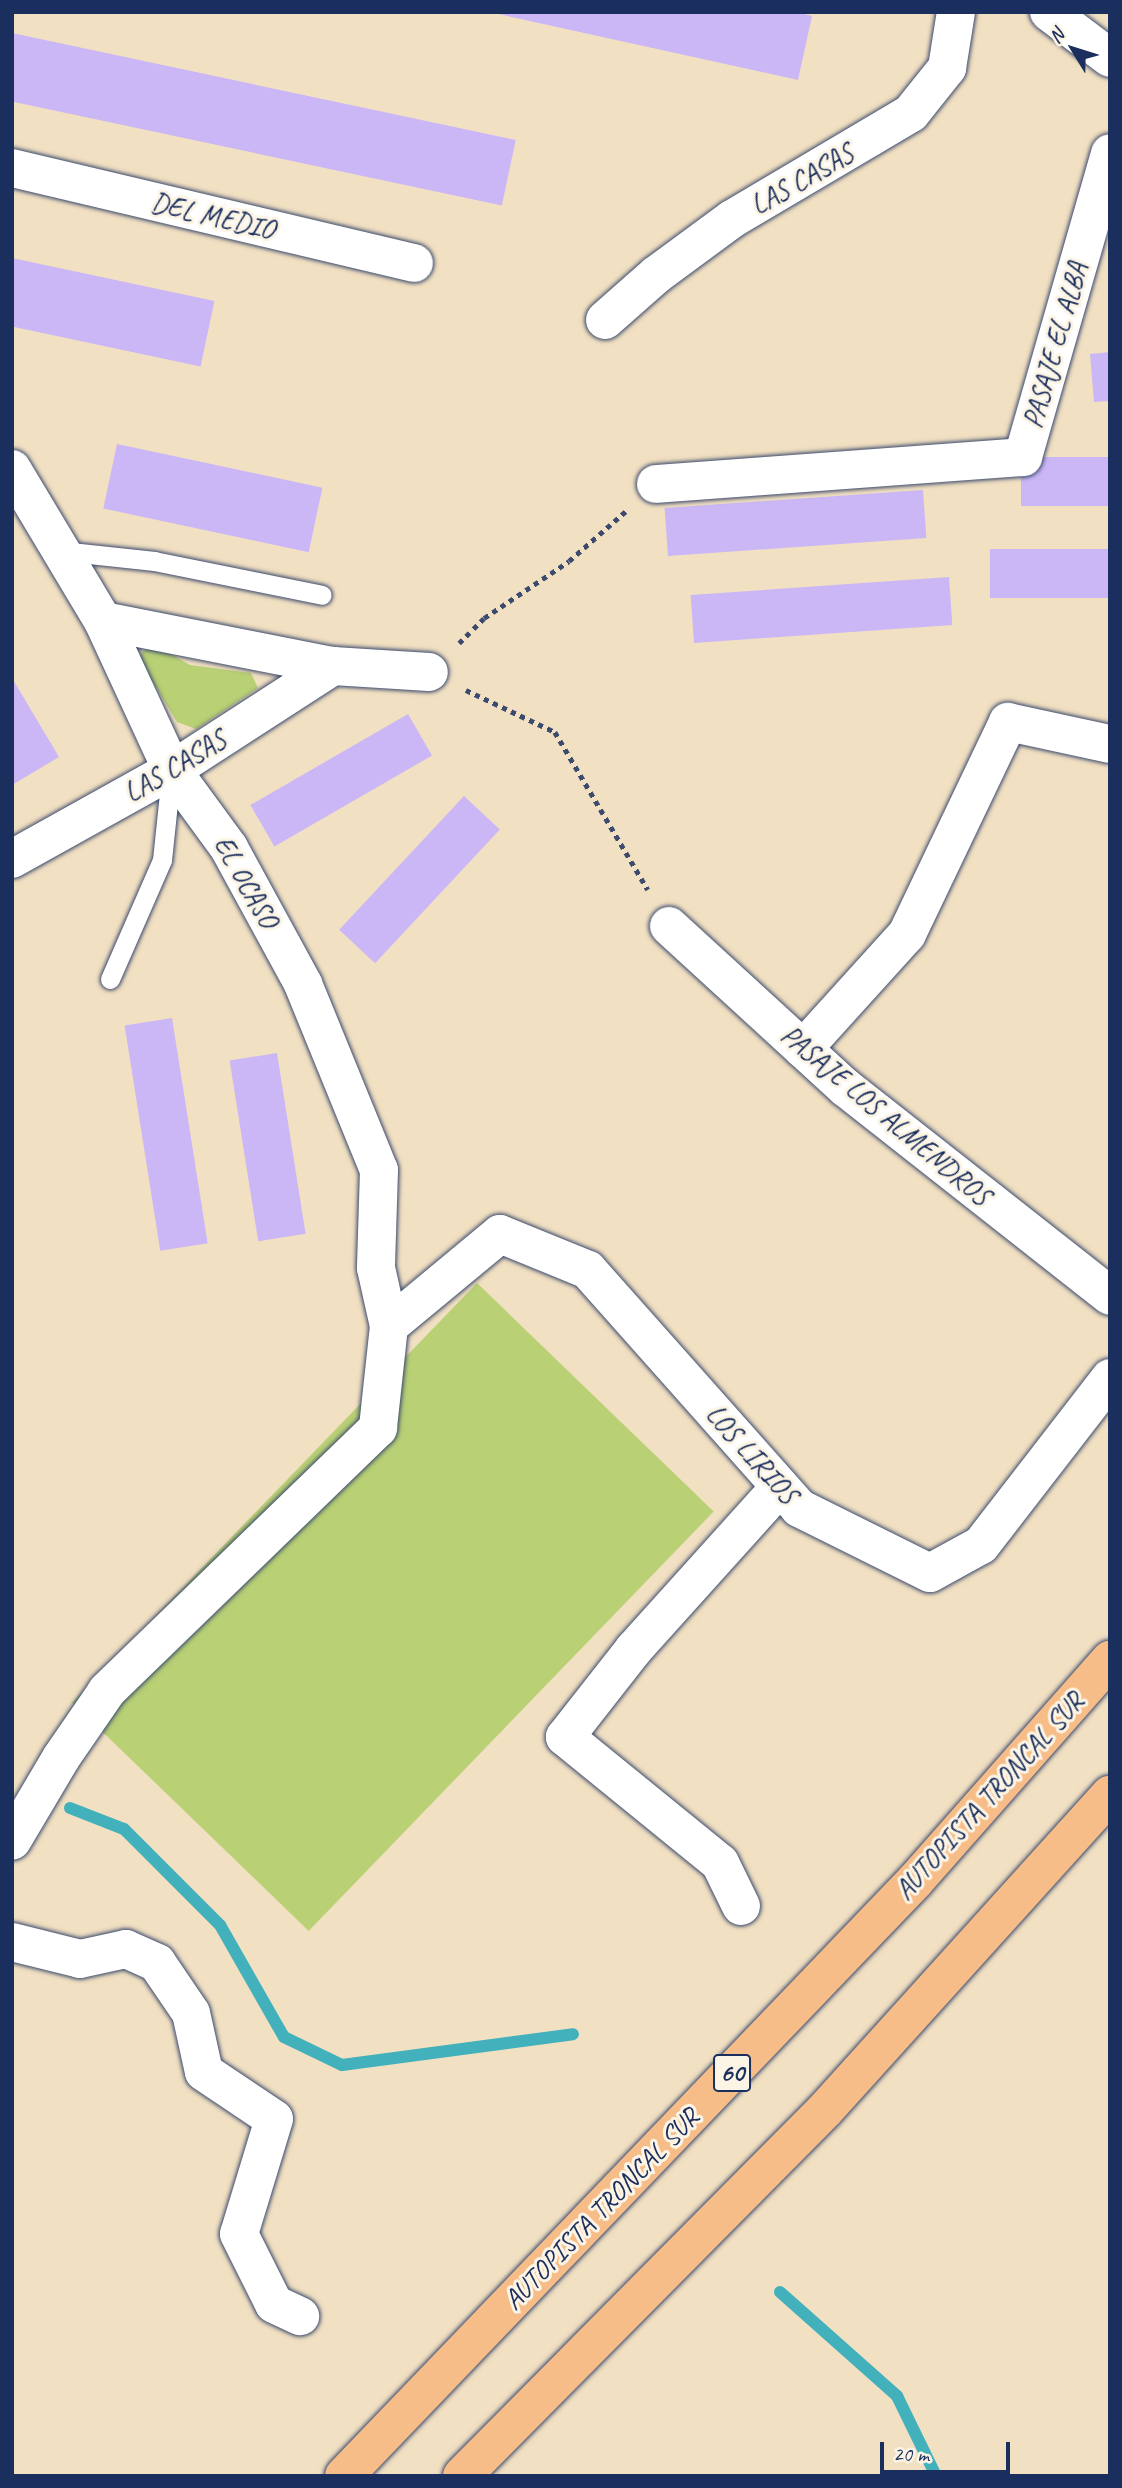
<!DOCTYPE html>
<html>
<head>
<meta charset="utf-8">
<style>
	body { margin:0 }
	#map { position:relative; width:1122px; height:2488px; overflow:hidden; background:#f2e0c2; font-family:Caveat,sans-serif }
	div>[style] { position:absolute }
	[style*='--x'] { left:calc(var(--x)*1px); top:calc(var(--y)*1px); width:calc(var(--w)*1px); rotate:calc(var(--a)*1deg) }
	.green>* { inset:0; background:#b9d075; transform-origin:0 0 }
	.stream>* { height:12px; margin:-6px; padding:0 6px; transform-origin:6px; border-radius:6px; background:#42b1bc }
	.building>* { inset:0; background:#cbb7f6; transform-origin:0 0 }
	.path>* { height:4.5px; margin-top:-2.25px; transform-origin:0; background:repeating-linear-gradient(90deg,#3b4a6d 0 5px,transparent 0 10px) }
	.roads { filter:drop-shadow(0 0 2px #3b4a6d) drop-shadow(0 0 2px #3b4a6d) }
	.lane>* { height:19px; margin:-9.5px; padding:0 9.5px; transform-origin:9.5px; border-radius:9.5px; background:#fff }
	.street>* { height:38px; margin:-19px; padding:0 19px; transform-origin:19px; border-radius:19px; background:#fff }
	.highway>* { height:38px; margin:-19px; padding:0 19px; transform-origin:19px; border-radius:19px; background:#f7bd88 }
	span { translate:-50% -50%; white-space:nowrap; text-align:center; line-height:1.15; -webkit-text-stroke:6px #fcf5e5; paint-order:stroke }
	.shield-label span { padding:2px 5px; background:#fcf5e5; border:2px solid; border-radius:5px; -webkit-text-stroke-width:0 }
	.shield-label { font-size:26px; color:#1b2f5e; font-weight:700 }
	.street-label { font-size:28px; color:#1b2f5e }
	.frame { position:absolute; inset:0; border:14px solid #1b2f5e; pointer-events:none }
	.north { position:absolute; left:1038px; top:14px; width:70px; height:70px; -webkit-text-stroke:5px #fcf5e5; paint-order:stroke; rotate:308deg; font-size:19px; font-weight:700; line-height:28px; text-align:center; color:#1b2f5e }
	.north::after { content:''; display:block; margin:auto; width:24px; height:32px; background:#1b2f5e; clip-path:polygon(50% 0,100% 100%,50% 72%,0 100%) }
	.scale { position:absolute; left:880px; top:2442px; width:130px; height:32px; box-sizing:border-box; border:4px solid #1b2f5e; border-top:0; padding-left:9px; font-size:21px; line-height:24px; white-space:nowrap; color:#1b2f5e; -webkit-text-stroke:5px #fcf5e5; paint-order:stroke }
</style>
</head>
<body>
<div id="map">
	<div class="green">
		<div style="clip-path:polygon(153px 644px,190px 665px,251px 673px,258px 688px,196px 729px,177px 722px,137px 656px)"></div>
		<div style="left:477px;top:1283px;width:329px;height:583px;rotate:44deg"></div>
	</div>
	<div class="stream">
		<div style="--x:70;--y:1808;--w:58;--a:21.3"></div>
		<div style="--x:124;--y:1829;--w:136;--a:45"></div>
		<div style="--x:220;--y:1925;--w:129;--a:60.3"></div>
		<div style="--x:284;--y:2037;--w:64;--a:25.8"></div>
		<div style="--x:342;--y:2065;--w:233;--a:-7.6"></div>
		<div style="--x:780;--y:2292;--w:157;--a:41.6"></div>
		<div style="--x:897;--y:2396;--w:89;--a:64"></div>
	</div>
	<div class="building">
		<div style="clip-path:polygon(489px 12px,796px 12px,812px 16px,798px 80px)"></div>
		<div style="left:12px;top:33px;width:515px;height:67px;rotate:12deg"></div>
		<div style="left:12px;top:258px;width:207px;height:67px;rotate:12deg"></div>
		<div style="clip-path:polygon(1110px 352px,1110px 401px,1094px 402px,1090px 354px)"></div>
		<div style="left:117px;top:444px;width:210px;height:66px;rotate:12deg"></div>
		<div style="left:1110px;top:457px;width:49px;height:89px;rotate:90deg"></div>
		<div style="left:923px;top:490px;width:48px;height:259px;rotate:86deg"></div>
		<div style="left:1110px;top:549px;width:49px;height:120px;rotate:90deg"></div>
		<div style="left:949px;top:577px;width:48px;height:259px;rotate:86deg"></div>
		<div style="clip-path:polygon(12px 678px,59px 757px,12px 785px)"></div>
		<div style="left:408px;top:714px;width:48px;height:182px;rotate:60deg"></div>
		<div style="left:464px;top:796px;width:49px;height:183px;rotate:43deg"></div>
		<div style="left:172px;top:1018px;width:228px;height:48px;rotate:81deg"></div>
		<div style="left:277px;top:1053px;width:183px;height:48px;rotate:81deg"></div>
	</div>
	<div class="path">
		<div style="--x:459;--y:643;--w:35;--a:-45"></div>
		<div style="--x:484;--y:618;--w:102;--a:-33.8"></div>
		<div style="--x:569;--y:561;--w:77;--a:-41.3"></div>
		<div style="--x:466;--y:690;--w:98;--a:25.3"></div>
		<div style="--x:555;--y:732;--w:183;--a:59.5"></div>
	</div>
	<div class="roads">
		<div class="lane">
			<div style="--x:61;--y:551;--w:94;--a:6.1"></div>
			<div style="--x:154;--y:561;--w:171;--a:11.4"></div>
			<div style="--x:110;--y:979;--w:130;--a:-66.4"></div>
			<div style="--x:162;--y:860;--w:85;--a:-84"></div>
		</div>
		<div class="street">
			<div style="--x:1049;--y:12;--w:76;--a:37"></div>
			<div style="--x:12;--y:168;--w:413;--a:13.3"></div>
			<div style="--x:605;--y:320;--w:68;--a:-41.4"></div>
			<div style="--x:656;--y:275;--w:94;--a:-36.4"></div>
			<div style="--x:732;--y:219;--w:208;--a:-30.6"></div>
			<div style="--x:911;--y:113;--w:58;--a:-51.3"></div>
			<div style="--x:947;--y:68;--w:57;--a:-80.9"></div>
			<div style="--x:12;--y:469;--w:177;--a:59.1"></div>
			<div style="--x:103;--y:621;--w:164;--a:65.2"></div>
			<div style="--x:172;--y:770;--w:97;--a:53.8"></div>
			<div style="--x:229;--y:848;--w:155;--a:61.4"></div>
			<div style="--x:303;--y:984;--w:201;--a:67.8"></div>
			<div style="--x:379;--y:1170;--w:98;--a:91.8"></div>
			<div style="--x:376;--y:1268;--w:59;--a:77.4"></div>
			<div style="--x:389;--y:1326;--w:103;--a:96.2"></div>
			<div style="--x:378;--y:1428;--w:378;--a:135.9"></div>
			<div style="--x:107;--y:1691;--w:81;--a:124.5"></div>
			<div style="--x:61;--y:1758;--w:96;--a:120.6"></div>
			<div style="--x:656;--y:484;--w:368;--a:-4.2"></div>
			<div style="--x:1023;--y:457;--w:316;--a:-74"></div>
			<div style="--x:103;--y:621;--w:234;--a:11.1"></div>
			<div style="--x:333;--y:666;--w:96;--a:3.6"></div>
			<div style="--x:12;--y:859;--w:183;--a:-29.1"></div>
			<div style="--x:172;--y:770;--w:192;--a:-32.9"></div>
			<div style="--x:669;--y:926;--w:240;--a:42.5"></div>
			<div style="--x:846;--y:1088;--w:336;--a:38.2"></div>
			<div style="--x:803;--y:1049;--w:155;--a:-47.9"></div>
			<div style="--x:907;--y:934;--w:235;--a:-64.5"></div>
			<div style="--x:1008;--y:722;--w:104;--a:12.2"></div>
			<div style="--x:389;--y:1326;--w:144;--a:-39.7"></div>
			<div style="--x:500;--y:1234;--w:95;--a:22.2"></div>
			<div style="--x:588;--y:1270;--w:318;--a:48.4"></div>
			<div style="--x:799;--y:1508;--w:146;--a:26.4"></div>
			<div style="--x:930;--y:1573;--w:58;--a:-28.8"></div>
			<div style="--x:981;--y:1545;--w:211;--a:-52.3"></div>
			<div style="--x:741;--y:1906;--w:48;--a:-116"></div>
			<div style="--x:720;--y:1863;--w:200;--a:-140.9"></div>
			<div style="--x:565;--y:1737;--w:112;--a:-51.9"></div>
			<div style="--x:634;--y:1649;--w:218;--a:-48"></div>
			<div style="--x:12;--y:1942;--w:70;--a:14"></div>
			<div style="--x:80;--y:1959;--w:47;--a:-12.3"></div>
			<div style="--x:126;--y:1949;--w:34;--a:24"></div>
			<div style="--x:157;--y:1963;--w:60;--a:55.8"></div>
			<div style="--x:191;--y:2013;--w:60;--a:77.6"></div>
			<div style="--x:204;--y:2072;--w:84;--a:33.9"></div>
			<div style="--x:274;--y:2119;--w:120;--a:106.9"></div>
			<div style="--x:239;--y:2234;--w:78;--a:63.4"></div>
			<div style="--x:274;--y:2304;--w:29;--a:25"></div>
		</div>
		<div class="highway">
			<div style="--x:344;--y:2476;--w:825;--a:-46.18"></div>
			<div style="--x:915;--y:1881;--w:295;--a:-48.6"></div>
			<div style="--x:462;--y:2476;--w:515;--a:-45.24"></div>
			<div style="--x:825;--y:2110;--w:425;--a:-47.9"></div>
		</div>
	</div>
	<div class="shield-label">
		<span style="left:732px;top:2073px">60</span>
	</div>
	<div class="street-label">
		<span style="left:802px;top:179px;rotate:-30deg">LAS CASAS</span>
		<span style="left:213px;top:216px;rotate:13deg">DEL MEDIO</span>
		<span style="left:1055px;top:345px;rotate:-74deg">PASAJE EL ALBA</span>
		<span style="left:175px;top:766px;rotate:-31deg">LAS CASAS</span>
		<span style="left:246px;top:882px;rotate:60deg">EL OCASO</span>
		<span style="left:886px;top:1115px;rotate:40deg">PASAJE LOS ALMENDROS</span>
		<span style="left:752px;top:1454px;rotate:48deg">LOS LIRIOS</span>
		<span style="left:989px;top:1796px;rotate:-48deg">AUTOPISTA TRONCAL SUR</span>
		<span style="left:601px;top:2209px;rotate:-46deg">AUTOPISTA TRONCAL SUR</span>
	</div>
	<div class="frame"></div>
	<div class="north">N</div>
	<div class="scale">20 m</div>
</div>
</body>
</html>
